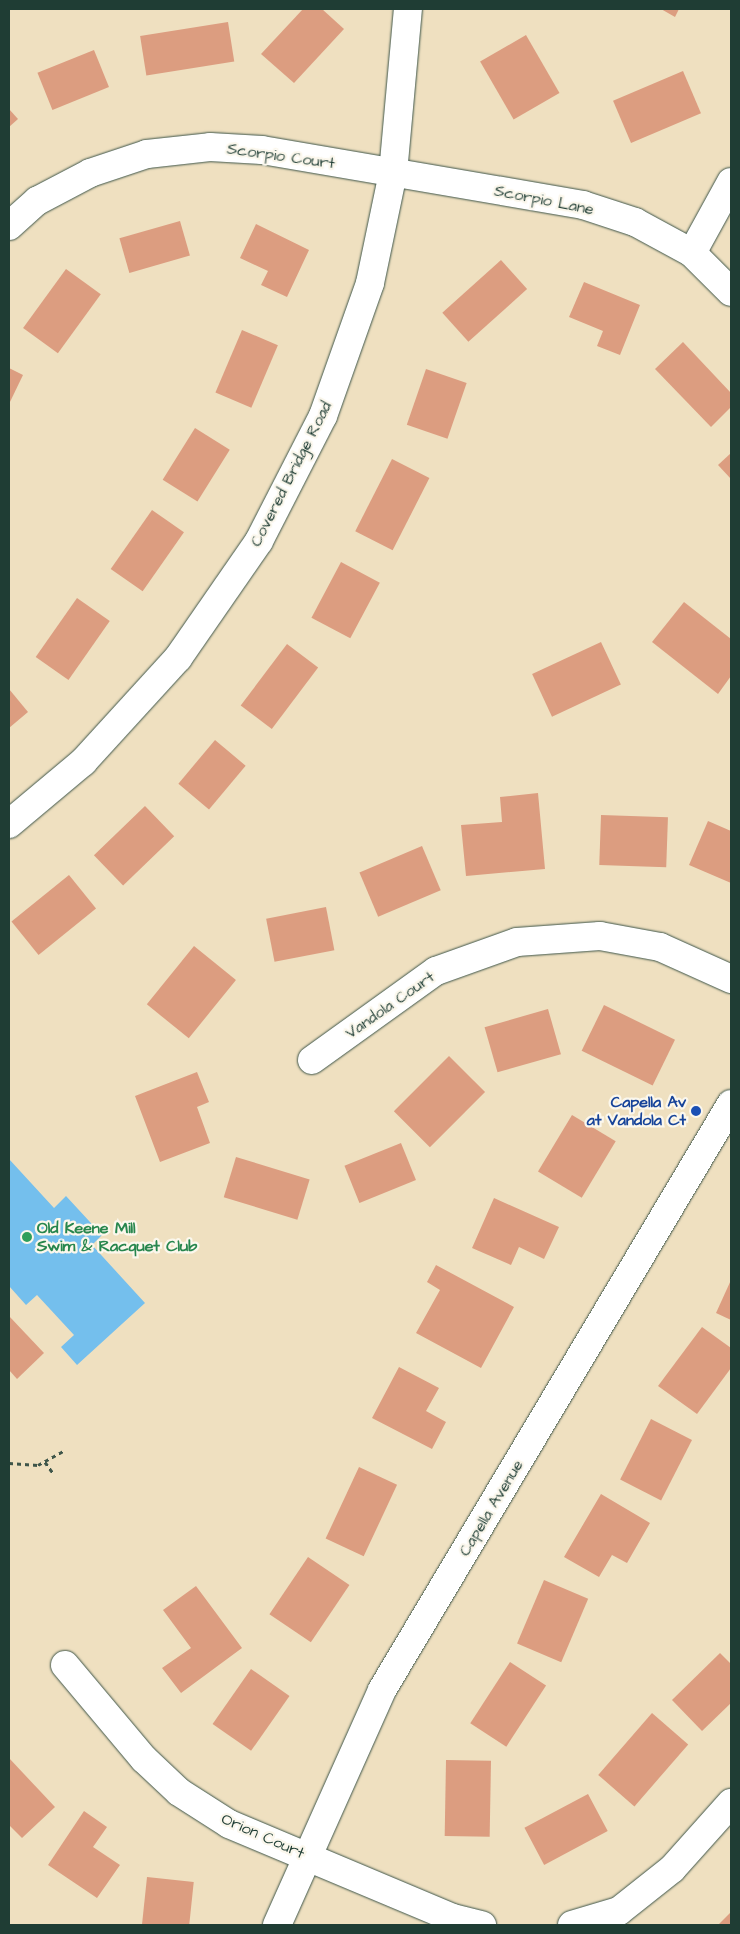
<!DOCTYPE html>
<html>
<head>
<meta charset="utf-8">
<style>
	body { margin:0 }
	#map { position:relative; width:740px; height:1934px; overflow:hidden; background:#efe0c0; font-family:"Architects Daughter",sans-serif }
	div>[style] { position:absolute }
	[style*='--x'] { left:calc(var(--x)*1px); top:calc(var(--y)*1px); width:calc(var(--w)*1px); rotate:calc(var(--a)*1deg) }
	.water>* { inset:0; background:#74bfed }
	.building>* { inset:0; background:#dc9d80; transform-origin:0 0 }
	.path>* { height:3px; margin-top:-1.5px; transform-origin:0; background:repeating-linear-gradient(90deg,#3e5549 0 4px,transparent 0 8px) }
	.roads { filter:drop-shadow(0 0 1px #3e5549) drop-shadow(0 0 1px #3e5549) }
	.street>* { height:28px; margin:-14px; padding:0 14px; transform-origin:14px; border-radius:14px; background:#fff }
	.dots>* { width:14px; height:14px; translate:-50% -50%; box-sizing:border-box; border:2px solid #fbf7ec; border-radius:50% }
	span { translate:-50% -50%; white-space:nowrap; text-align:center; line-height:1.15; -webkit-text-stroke:4.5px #fbf7ec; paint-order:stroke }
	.street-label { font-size:16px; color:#1f3d34 }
	.transit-label { font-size:16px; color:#164399; font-weight:700 }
	.right { translate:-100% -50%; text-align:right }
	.leisure-label { font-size:16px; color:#27864d; font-weight:700 }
	.left { translate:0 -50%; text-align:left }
	.frame { position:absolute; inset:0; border:10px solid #1f3d34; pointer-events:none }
</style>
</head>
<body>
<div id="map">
	<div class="water">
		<div style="clip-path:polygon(9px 1159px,54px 1208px,66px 1196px,102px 1235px,92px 1245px,145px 1303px,77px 1365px,61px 1347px,74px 1335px,37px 1295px,26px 1305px,9px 1286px)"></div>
	</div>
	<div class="building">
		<div style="clip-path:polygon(303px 9px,322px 9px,344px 29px,294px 83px,261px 54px)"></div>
		<div style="clip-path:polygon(661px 9px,679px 9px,675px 17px)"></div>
		<div style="left:228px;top:22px;width:40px;height:89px;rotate:81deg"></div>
		<div style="left:526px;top:35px;width:67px;height:53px;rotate:60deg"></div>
		<div style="left:94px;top:50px;width:40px;height:61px;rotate:68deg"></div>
		<div style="left:683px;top:71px;width:46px;height:76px;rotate:67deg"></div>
		<div style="clip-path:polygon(9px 109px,18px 119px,9px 127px)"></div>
		<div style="left:180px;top:221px;width:36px;height:63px;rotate:74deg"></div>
		<div style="clip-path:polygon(256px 224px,309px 250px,287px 297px,261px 285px,268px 271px,240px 258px)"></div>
		<div style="left:501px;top:260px;width:39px;height:79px;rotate:48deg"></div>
		<div style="left:66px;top:269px;width:43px;height:73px;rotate:36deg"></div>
		<div style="clip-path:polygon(584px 282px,640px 305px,620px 355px,597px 346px,603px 331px,569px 317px)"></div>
		<div style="left:242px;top:330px;width:39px;height:68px;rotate:23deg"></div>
		<div style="clip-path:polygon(683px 342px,731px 393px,731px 407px,711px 427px,655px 369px)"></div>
		<div style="clip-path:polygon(9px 368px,23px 375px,9px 404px)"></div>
		<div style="left:426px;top:369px;width:43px;height:59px;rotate:19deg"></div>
		<div style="left:195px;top:428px;width:41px;height:61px;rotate:32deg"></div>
		<div style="clip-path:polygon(731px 453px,731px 479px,718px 465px)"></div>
		<div style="left:392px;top:459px;width:42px;height:81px;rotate:27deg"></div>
		<div style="left:152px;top:510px;width:39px;height:72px;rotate:35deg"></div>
		<div style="left:341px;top:562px;width:44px;height:63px;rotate:28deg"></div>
		<div style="left:77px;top:598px;width:40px;height:72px;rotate:35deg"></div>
		<div style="clip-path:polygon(684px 602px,731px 639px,731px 676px,718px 694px,652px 642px)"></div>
		<div style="left:601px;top:642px;width:47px;height:76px;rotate:65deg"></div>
		<div style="left:287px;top:644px;width:39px;height:77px;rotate:37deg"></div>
		<div style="clip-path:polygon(9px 689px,28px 712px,9px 728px)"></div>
		<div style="left:215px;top:740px;width:40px;height:57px;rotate:40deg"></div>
		<div style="clip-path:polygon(538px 793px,545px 869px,466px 876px,461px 825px,502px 822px,500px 797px)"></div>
		<div style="left:145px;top:806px;width:42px;height:71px;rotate:46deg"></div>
		<div style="left:601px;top:815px;width:67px;height:50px;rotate:2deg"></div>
		<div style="clip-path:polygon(708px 821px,731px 831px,731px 883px,689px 865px)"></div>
		<div style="left:422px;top:846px;width:48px;height:68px;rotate:67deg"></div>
		<div style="left:69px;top:875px;width:43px;height:74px;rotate:51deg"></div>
		<div style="left:326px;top:907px;width:44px;height:61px;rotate:79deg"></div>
		<div style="left:194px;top:946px;width:54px;height:75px;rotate:39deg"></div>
		<div style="left:604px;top:1005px;width:79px;height:51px;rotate:26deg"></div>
		<div style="left:548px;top:1009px;width:47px;height:66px;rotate:74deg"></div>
		<div style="left:449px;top:1056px;width:51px;height:78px;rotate:45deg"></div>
		<div style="clip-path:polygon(197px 1072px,209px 1102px,197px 1107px,210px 1143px,160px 1162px,135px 1096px)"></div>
		<div style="left:572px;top:1115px;width:51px;height:66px;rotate:31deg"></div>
		<div style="left:401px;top:1143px;width:40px;height:61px;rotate:68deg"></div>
		<div style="left:236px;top:1157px;width:77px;height:42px;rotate:17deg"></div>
		<div style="clip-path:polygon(494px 1198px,559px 1227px,544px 1259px,519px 1247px,511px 1265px,472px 1248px)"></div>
		<div style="clip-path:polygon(436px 1265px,514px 1307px,481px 1368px,416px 1333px,440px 1290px,427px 1282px)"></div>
		<div style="clip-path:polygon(731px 1280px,731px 1320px,716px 1313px)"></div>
		<div style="clip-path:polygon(9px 1316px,44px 1353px,17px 1379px,9px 1370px)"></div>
		<div style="clip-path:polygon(702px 1327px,731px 1348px,731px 1368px,697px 1414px,658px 1386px)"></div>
		<div style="clip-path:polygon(399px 1367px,439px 1388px,426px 1411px,446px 1422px,432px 1449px,372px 1418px)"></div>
		<div style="left:651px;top:1419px;width:46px;height:68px;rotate:27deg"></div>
		<div style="left:359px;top:1467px;width:42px;height:79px;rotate:25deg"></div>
		<div style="clip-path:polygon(601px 1494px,650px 1523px,627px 1563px,612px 1555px,599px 1577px,564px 1557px)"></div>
		<div style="left:308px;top:1557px;width:50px;height:69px;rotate:34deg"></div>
		<div style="left:544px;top:1580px;width:48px;height:69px;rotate:23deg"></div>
		<div style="clip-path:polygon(196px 1586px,242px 1648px,181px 1693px,162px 1668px,191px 1648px,163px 1610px)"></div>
		<div style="clip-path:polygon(720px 1653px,731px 1664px,731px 1703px,702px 1731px,672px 1700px)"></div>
		<div style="left:510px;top:1662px;width:43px;height:73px;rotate:33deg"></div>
		<div style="left:251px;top:1669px;width:47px;height:67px;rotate:35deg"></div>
		<div style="left:652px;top:1713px;width:48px;height:82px;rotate:41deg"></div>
		<div style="clip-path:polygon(9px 1758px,55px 1807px,22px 1838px,9px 1825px)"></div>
		<div style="left:446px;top:1760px;width:45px;height:76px;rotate:1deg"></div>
		<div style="left:588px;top:1794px;width:42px;height:72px;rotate:62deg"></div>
		<div style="clip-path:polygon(84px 1811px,107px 1827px,93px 1847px,120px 1865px,97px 1898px,48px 1865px)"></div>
		<div style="left:147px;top:1877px;width:47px;height:48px;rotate:6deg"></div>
		<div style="clip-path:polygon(731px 1912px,731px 1925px,718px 1925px)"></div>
	</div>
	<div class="path">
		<div style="--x:45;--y:1462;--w:14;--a:54"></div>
		<div style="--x:9;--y:1463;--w:29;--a:4"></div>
		<div style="--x:38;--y:1465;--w:29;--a:-29"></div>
	</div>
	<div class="roads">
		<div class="street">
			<div style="--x:9;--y:226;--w:38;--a:-42"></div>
			<div style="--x:37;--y:201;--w:60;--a:-27.8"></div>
			<div style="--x:90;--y:173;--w:60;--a:-18.4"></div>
			<div style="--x:147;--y:154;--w:63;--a:-6.3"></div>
			<div style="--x:210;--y:147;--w:52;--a:3.3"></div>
			<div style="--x:262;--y:150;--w:326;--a:9.7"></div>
			<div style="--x:583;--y:205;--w:55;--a:18.1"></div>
			<div style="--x:635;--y:222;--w:65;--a:28.5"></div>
			<div style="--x:692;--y:253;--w:55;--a:45"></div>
			<div style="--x:692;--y:253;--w:81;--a:-61.2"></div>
			<div style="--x:9;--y:824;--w:97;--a:-40"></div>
			<div style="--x:83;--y:762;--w:141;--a:-47.6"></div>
			<div style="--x:178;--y:658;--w:142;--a:-55.3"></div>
			<div style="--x:259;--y:541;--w:140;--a:-62.9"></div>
			<div style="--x:323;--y:416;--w:141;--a:-70.5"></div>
			<div style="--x:370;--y:283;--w:112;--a:-78.2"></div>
			<div style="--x:393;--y:173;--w:165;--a:-84.8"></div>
			<div style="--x:312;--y:1060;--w:153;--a:-35.7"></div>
			<div style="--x:436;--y:971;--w:86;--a:-19.7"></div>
			<div style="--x:517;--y:942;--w:83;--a:-4.1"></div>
			<div style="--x:600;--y:936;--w:61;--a:10.4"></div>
			<div style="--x:660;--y:947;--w:78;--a:24.3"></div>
			<div style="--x:65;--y:1665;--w:123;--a:50"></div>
			<div style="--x:144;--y:1759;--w:48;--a:43.3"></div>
			<div style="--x:179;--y:1792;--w:59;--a:32.6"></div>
			<div style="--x:229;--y:1824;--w:243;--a:22.8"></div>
			<div style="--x:453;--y:1918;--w:30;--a:14"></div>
			<div style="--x:277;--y:1925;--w:257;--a:-65.9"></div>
			<div style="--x:382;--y:1690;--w:682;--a:-59.22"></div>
			<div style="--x:572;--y:1925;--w:49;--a:-16.6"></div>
			<div style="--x:619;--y:1911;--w:68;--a:-38.4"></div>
			<div style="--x:672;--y:1869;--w:89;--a:-48.2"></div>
		</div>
	</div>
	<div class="dots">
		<div style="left:696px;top:1111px;background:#1a4fb4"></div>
		<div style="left:27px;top:1237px;background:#2e9e5b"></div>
	</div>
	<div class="street-label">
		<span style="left:281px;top:156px;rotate:8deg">Scorpio Court</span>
		<span style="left:544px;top:200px;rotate:11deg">Scorpio Lane</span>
		<span style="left:291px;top:474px;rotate:-63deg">Covered Bridge Road</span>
		<span style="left:390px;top:1005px;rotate:-35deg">Vandola Court</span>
		<span style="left:491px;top:1508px;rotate:-59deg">Capella Avenue</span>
		<span style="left:263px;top:1836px;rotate:24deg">Orion Court</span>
	</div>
	<div class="transit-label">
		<span class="right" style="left:686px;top:1111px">Capella Av<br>at Vandola Ct</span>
	</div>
	<div class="leisure-label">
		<span class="left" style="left:37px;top:1237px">Old Keene Mill<br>Swim &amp; Racquet Club</span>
	</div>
	<div class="frame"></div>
</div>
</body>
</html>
